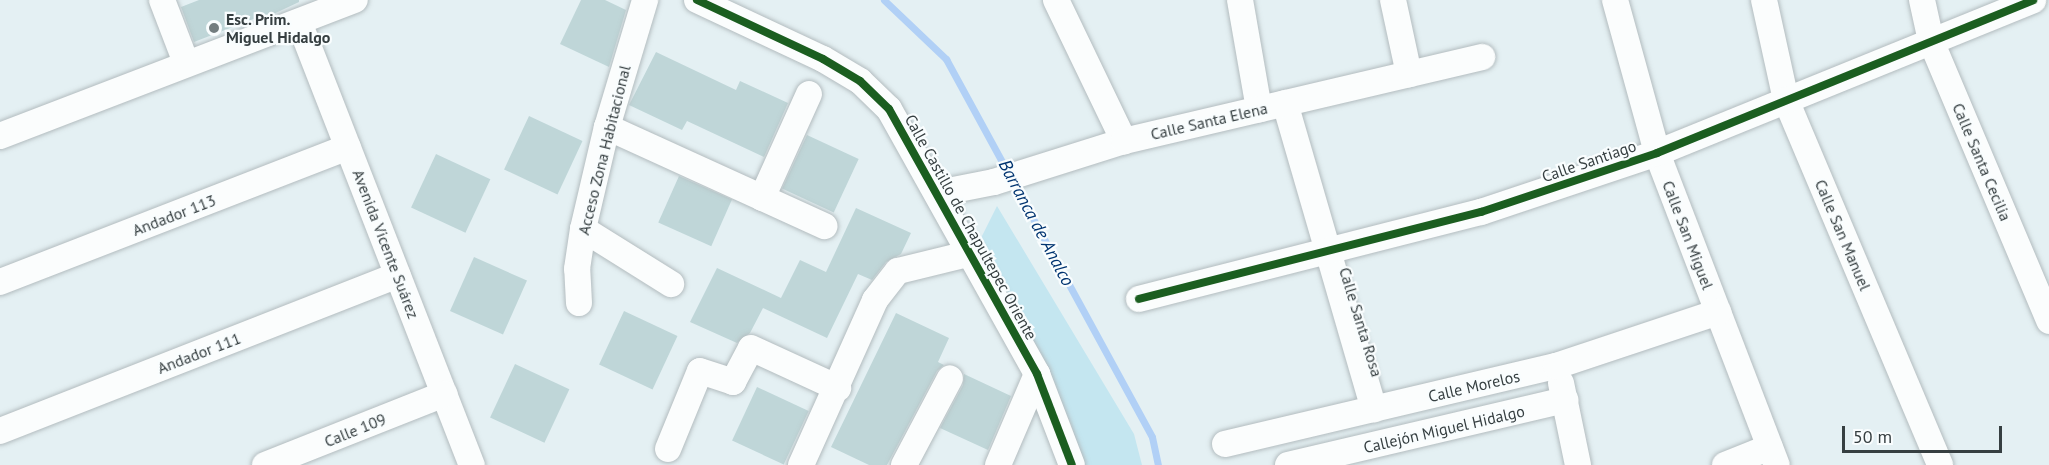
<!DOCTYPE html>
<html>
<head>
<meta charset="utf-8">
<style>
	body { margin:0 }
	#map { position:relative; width:2049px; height:465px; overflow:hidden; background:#e4f0f3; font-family:"PT Sans",sans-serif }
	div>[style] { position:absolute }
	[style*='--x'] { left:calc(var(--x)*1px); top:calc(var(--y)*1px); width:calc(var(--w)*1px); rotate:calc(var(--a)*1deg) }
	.green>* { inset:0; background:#c4e6f0 }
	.stream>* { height:7px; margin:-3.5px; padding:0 3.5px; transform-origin:3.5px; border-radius:3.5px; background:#b1d0f6 }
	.building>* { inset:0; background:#bfd6d8; transform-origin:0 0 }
	.roads { filter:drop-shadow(0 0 2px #b3bcbf) drop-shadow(0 0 2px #b3bcbf) }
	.minor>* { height:26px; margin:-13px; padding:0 13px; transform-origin:13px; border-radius:13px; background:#fbfdfd }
	.cycleway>* { height:8px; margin:-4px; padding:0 4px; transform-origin:4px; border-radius:4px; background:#1b5e20 }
	.dots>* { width:16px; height:16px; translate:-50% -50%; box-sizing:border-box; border:3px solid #f9fdfe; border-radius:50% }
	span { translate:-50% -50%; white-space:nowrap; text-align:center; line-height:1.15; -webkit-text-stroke:4.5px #f9fdfe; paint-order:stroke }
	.poi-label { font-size:16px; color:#363f41; font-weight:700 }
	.left { translate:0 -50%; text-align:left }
	.street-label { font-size:16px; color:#363f41 }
	.water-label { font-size:18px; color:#003470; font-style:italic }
	.scale { position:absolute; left:1842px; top:426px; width:160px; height:27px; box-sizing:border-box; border:3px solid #363f41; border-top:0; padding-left:8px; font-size:18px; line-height:21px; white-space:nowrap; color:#363f41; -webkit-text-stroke:4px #f9fdfe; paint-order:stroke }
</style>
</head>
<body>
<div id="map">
	<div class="green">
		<div style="clip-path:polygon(997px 206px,1134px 434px,1142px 465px,1082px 465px,1071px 424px,1015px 322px,981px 238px)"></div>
	</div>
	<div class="stream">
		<div style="--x:884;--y:0;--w:86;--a:43.6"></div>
		<div style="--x:946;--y:59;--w:430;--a:61.4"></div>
		<div style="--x:1152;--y:437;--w:29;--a:78"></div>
	</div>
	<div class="building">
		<div style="clip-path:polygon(199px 0,299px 0,299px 2px,263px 19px,261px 16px,194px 42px,181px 7px)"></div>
		<div style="clip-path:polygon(581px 0,605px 0,626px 10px,609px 67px,560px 44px)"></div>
		<div style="clip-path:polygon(656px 52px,736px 90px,740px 81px,788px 103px,764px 157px,687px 121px,682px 130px,629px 105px)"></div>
		<div style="left:529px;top:116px;width:59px;height:59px;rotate:25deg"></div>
		<div style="left:807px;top:135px;width:57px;height:59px;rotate:25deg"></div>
		<div style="left:436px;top:154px;width:60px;height:59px;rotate:25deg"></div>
		<div style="left:679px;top:176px;width:58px;height:51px;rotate:24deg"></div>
		<div style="clip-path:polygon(856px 208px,911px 233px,901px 254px,886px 262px,872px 280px,858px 274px,827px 338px,763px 308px,750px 333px,737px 343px,690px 322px,717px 268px,781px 298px,800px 260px,826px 272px)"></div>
		<div style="left:474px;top:257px;width:58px;height:59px;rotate:24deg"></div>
		<div style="left:624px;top:311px;width:59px;height:59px;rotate:25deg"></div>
		<div style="clip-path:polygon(896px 313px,949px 338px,938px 362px,944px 365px,937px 371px,887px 465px,869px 465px,831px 447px)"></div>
		<div style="left:515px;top:364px;width:60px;height:59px;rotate:25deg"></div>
		<div style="clip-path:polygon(964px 374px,1011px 396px,988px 450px,940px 428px,963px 385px)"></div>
		<div style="left:757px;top:387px;width:57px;height:59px;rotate:25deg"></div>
	</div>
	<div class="roads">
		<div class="minor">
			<div style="--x:162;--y:0;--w:67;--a:69.1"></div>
			<div style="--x:697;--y:0;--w:139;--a:25.1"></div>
			<div style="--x:823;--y:59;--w:43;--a:30.7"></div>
			<div style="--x:860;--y:81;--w:40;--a:44"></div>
			<div style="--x:889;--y:109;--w:304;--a:60.8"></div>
			<div style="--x:1037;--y:374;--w:97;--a:69"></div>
			<div style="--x:1056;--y:0;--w:157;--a:64.3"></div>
			<div style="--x:1240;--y:0;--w:111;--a:80.1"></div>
			<div style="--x:1393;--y:0;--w:76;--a:77.8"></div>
			<div style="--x:1615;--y:0;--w:159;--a:74.6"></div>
			<div style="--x:1657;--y:153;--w:334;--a:69"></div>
			<div style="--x:1764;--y:0;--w:102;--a:77.6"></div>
			<div style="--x:1786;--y:100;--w:396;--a:67.1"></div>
			<div style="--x:1922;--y:0;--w:42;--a:77.6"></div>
			<div style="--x:1931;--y:41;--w:304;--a:67.1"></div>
			<div style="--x:299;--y:22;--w:476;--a:68.7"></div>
			<div style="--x:1285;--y:103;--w:319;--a:73.8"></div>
			<div style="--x:607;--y:127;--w:239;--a:24.5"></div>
			<div style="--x:0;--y:136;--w:380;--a:-21"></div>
			<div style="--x:938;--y:193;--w:57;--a:-11.1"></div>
			<div style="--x:994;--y:182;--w:136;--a:-17.5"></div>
			<div style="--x:1124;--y:141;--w:368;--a:-13.2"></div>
			<div style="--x:762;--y:198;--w:114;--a:-65.7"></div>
			<div style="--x:583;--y:229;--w:104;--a:32"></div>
			<div style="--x:0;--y:282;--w:373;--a:-21.2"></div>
			<div style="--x:1139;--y:299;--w:353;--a:-14.3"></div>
			<div style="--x:1481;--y:212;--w:186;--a:-18.5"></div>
			<div style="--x:1657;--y:153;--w:406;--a:-22.1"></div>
			<div style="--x:579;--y:303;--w:34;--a:-93"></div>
			<div style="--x:577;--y:269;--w:40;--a:-81.5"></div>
			<div style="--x:583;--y:229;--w:105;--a:-76.8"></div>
			<div style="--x:607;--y:127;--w:133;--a:-73.3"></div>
			<div style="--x:1561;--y:383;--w:84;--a:78.3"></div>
			<div style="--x:0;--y:431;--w:427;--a:-21.4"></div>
			<div style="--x:1225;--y:444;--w:340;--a:-13.3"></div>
			<div style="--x:1556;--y:366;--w:171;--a:-18.4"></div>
			<div style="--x:668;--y:449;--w:84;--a:-67.7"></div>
			<div style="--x:700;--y:371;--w:35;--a:18"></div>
			<div style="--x:733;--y:382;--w:38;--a:-62"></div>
			<div style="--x:751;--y:348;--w:96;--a:24.7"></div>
			<div style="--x:265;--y:465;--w:193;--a:-21.6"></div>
			<div style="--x:801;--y:465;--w:181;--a:-65.8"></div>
			<div style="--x:875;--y:300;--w:37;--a:-52"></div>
			<div style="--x:898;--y:271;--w:76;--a:-13.7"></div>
			<div style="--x:904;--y:465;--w:98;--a:-62.1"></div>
			<div style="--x:998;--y:465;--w:99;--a:-66.8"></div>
			<div style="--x:1288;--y:465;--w:285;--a:-13.2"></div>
			<div style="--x:1725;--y:465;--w:48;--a:-21.8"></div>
		</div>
	</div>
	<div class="cycleway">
		<div style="--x:697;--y:0;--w:139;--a:25.1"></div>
		<div style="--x:823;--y:59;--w:43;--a:30.7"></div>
		<div style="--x:860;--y:81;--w:40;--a:44"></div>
		<div style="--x:889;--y:109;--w:304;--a:60.8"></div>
		<div style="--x:1037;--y:374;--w:97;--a:69"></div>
		<div style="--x:1139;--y:299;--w:353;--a:-14.3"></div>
		<div style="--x:1481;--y:212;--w:186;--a:-18.5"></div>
		<div style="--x:1657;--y:153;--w:406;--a:-22.1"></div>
	</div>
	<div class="dots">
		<div style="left:214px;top:28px;background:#737d7f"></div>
	</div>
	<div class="poi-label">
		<span class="left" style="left:226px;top:28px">Esc. Prim.<br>Miguel Hidalgo</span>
	</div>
	<div class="street-label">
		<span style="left:1209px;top:121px;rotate:-13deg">Calle Santa Elena</span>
		<span style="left:604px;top:150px;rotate:-76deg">Acceso Zona Habitacional</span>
		<span style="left:1589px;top:161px;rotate:-19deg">Calle Santiago</span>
		<span style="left:1982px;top:162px;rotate:67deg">Calle Santa Cecilia</span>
		<span style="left:174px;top:215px;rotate:-21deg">Andador 113</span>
		<span style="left:971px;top:227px;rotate:61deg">Calle Castillo de Chapultepec Oriente</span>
		<span style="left:1688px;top:235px;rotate:69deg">Calle San Miguel</span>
		<span style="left:1843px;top:235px;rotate:67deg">Calle San Manuel</span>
		<span style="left:386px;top:244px;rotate:69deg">Avenida Vicente Suárez</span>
		<span style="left:1361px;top:322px;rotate:73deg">Calle Santa Rosa</span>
		<span style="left:199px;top:353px;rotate:-21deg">Andador 111</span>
		<span style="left:1474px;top:386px;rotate:-13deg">Calle Morelos</span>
		<span style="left:1444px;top:429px;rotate:-13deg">Callejón Miguel Hidalgo</span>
		<span style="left:355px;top:430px;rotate:-22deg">Calle 109</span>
	</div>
	<div class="water-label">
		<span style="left:1036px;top:223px;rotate:62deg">Barranca de Analco</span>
	</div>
	<div class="scale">50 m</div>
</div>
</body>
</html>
